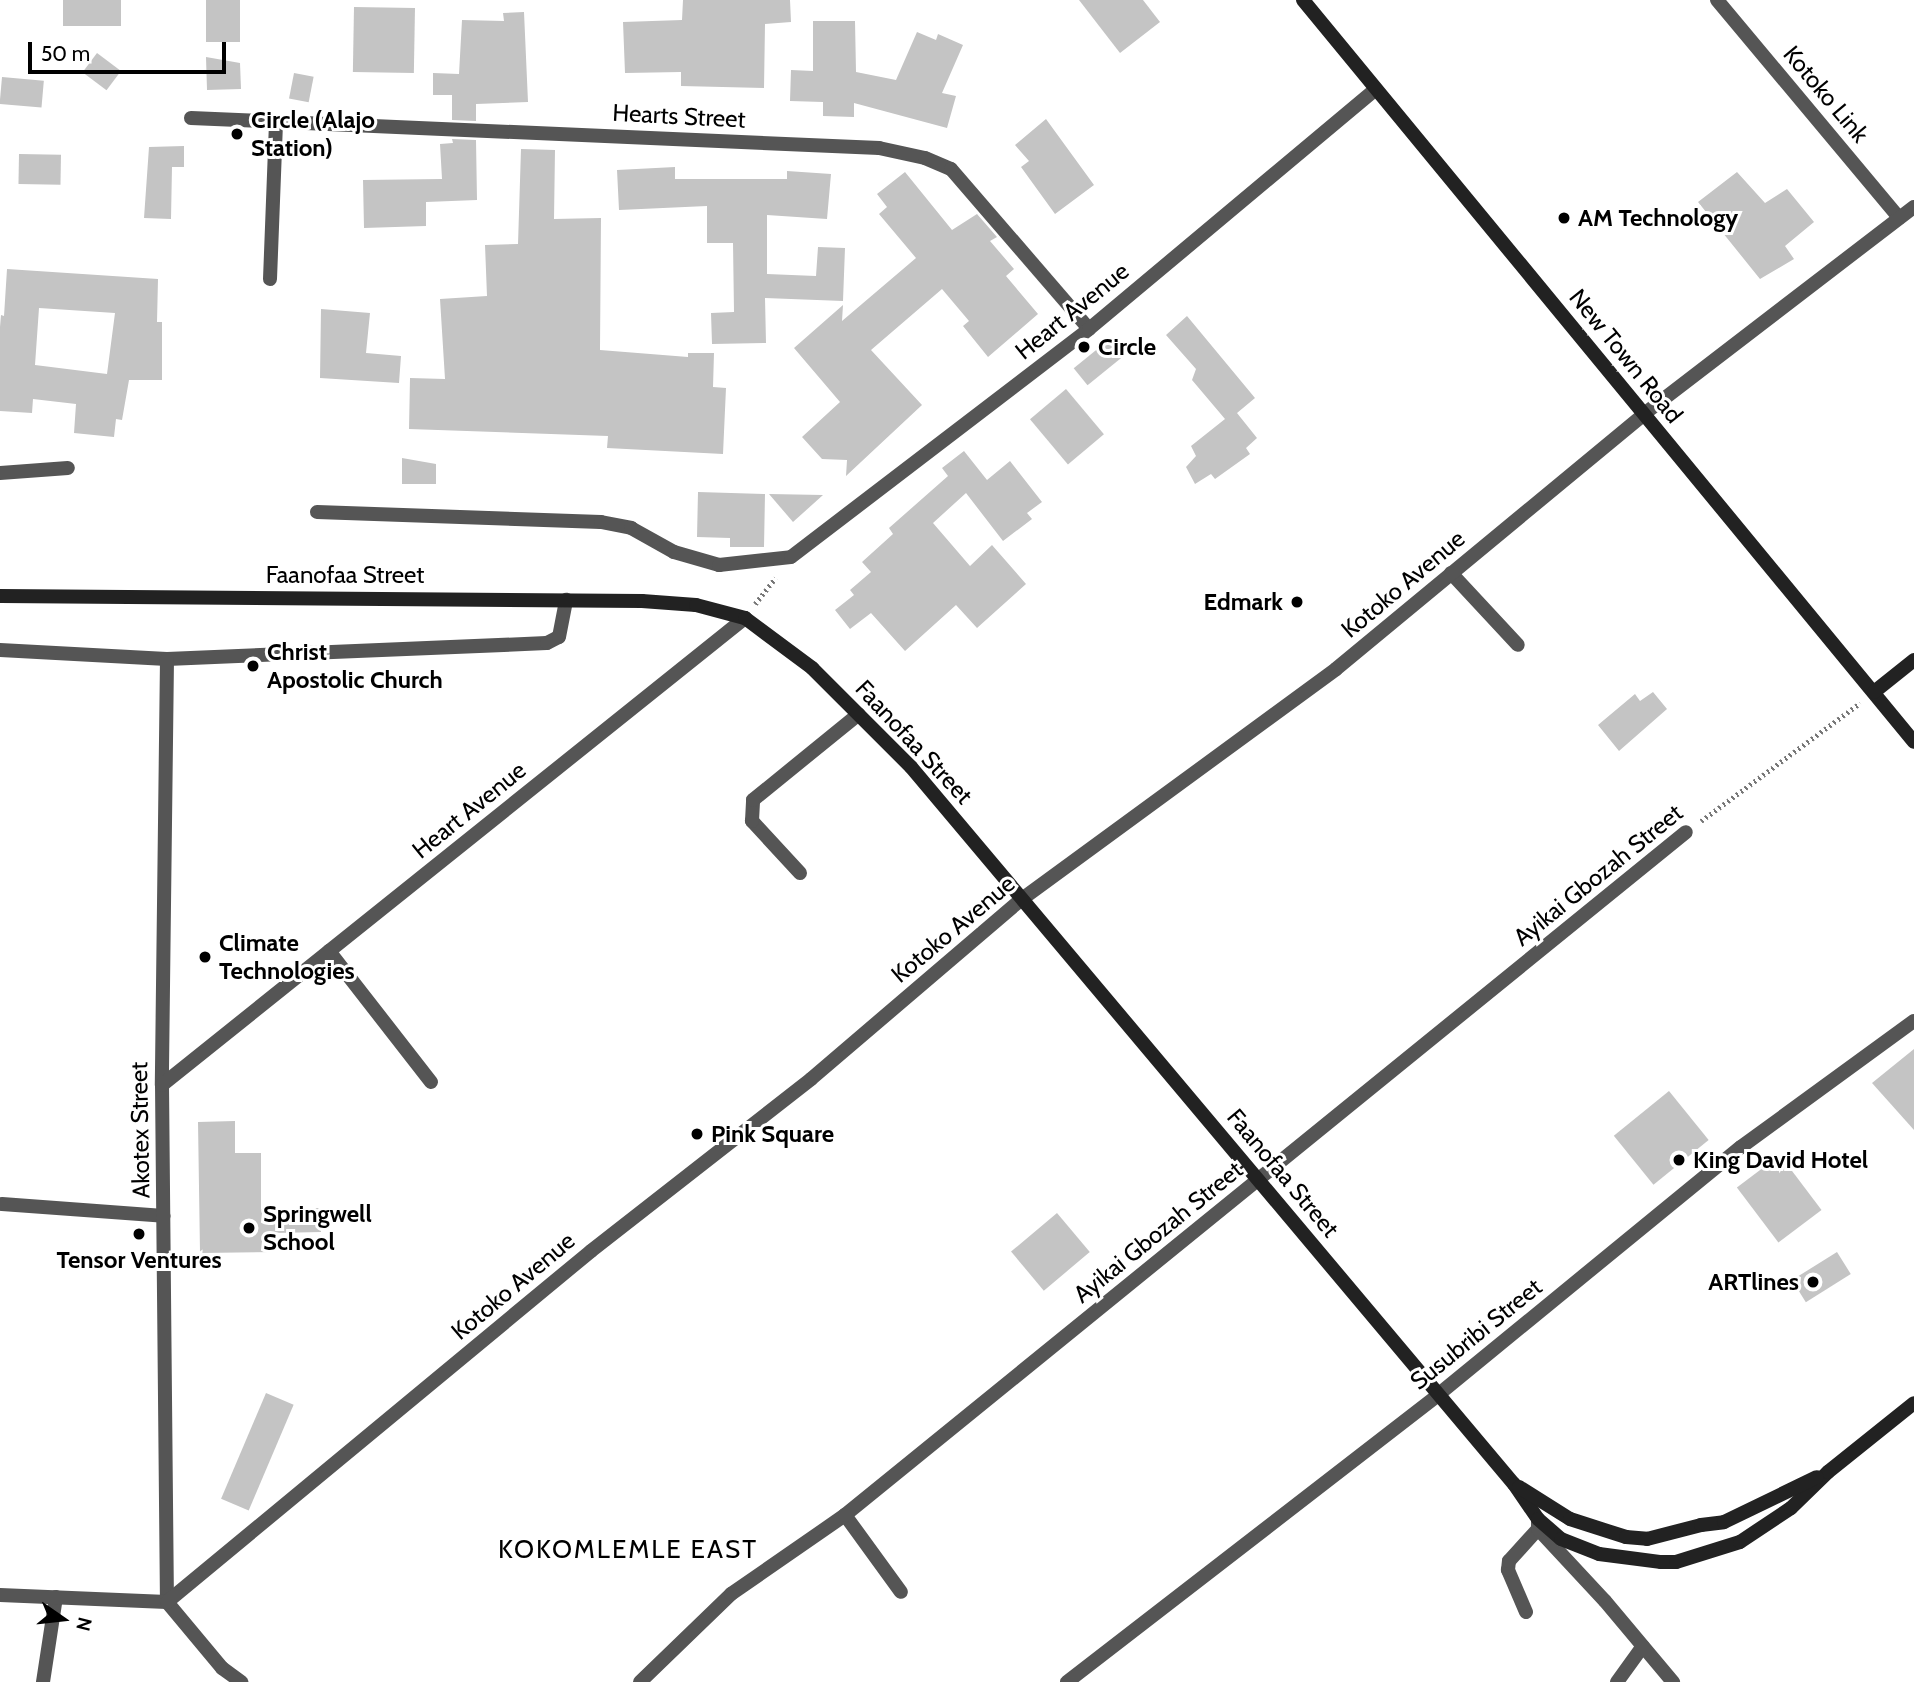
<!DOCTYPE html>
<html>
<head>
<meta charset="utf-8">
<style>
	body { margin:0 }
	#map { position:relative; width:1914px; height:1682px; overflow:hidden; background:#fff; font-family:Cabin,sans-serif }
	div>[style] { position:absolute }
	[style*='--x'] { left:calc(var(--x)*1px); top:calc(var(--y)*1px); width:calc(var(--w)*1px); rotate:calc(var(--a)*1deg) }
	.building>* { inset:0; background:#c4c4c4; transform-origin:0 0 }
	.path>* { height:4.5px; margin-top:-2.25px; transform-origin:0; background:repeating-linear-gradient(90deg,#777 0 2px,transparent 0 5.5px) }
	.lane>* { height:14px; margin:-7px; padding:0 7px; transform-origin:7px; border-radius:7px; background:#555 }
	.street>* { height:14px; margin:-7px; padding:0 7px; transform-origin:7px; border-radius:7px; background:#555 }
	.secondary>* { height:14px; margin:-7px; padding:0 7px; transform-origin:7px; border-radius:7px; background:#222 }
	.dots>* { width:19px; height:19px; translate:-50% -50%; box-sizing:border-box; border:4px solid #fff; border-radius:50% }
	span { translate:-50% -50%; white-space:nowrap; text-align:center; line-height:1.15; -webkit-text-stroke:6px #fff; paint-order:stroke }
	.street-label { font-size:24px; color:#000 }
	.poi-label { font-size:24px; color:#000; font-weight:700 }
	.left { translate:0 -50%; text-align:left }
	.right { translate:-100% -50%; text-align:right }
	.neighbourhood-label { font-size:26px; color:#000; letter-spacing:2px }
	.north { position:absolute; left:28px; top:1584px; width:70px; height:70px; -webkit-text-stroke:5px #fff; paint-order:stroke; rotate:104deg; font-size:19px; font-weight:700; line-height:28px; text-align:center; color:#000 }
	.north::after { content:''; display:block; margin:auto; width:24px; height:32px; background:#000; clip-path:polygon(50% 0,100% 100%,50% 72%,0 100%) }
	.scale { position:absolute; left:28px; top:42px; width:198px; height:32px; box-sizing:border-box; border:4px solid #000; border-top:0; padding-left:9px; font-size:21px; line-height:24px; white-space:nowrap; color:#000; -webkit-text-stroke:5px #fff; paint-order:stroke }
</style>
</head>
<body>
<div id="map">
	<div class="building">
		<div style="left:63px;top:0;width:58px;height:26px"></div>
		<div style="left:206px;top:0;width:34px;height:42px"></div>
		<div style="clip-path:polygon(683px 0,790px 0,791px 22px,765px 24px,764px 88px,681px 86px,681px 72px,625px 73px,623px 22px,682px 20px)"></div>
		<div style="clip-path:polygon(1079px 0,1143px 0,1160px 22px,1120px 53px)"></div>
		<div style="left:354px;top:7px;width:61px;height:65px;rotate:1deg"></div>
		<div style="clip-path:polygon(524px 12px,528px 102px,476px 104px,476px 121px,452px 120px,452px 95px,433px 95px,433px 73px,459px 74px,462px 20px,504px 21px,503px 13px)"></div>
		<div style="clip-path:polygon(813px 21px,855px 21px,856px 72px,896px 80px,917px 32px,936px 40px,938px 34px,963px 45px,942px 93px,956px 96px,947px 128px,854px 103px,854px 117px,823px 116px,823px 102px,790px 101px,791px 70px,813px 71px)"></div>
		<div style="left:97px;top:53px;width:30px;height:24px;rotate:37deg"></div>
		<div style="clip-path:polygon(206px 57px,240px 63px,241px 89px,207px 90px)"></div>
		<div style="left:294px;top:73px;width:20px;height:26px;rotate:11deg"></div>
		<div style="left:2px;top:77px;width:42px;height:27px;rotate:5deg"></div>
		<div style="clip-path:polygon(1046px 119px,1094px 185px,1055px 214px,1021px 167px,1029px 161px,1015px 145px)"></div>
		<div style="clip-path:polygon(452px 139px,476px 140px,477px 200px,426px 202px,426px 226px,364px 228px,363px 180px,442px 179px,440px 144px,453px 143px)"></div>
		<div style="clip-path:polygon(184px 146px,184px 167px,172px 167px,171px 219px,144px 218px,149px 147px)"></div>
		<div style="clip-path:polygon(521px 149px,555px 150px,554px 219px,601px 218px,600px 350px,688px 357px,688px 353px,714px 353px,713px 387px,726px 388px,723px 454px,607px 448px,608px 436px,409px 429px,410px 378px,445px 379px,440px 299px,487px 296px,485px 245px,518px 244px)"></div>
		<div style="left:19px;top:154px;width:42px;height:30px;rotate:1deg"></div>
		<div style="clip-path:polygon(675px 167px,675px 179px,787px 179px,787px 171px,831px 174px,827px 219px,767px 215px,767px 274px,816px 276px,818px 247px,845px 248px,843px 301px,765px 298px,766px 343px,712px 344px,711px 313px,734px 312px,733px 243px,707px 243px,707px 206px,619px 210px,617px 170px)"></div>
		<div style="clip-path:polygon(905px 172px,952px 230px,977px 214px,997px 237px,990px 241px,1014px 269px,1006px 276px,1038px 314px,988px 357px,963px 326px,969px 321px,942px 289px,871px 350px,922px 405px,846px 476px,847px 460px,822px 459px,802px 437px,840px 402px,794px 348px,843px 305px,842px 321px,916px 258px,879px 214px,887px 207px,877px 194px)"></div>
		<div style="clip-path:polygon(1737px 172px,1765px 203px,1787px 189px,1814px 222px,1785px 246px,1794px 259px,1760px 279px,1698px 202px)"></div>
		<div style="clip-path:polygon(evenodd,7px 269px,158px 279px,157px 322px,162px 322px,162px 380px,129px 380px,122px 420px,116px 419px,114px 437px,74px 433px,76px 404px,33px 399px,32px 413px,0 411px,0 327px,1px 315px,4px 316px,7px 269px,39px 308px,115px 313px,107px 374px,35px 365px,39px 308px)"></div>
		<div style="clip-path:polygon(321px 309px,370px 313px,366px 353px,401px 356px,399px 383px,320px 378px)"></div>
		<div style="clip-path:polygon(1187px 316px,1255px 398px,1237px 413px,1257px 438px,1246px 448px,1250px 454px,1215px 479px,1211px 474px,1195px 484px,1186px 467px,1196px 456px,1191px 446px,1225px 419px,1192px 380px,1196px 369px,1166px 335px)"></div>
		<div style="left:1111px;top:338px;width:22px;height:48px;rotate:51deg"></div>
		<div style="left:1066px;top:389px;width:59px;height:47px;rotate:50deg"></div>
		<div style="clip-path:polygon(964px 451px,987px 480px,1010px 461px,1042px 502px,1027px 513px,1032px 519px,1003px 541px,966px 493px,933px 523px,970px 566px,992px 545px,1026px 584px,977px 628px,956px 605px,905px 651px,871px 613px,850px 629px,835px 610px,854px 595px,850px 590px,871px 572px,862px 562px,893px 534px,889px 528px,948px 476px,942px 468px)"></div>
		<div style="clip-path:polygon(402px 458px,436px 464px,436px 484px,402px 484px)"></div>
		<div style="clip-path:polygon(698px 492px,765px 494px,764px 547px,730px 547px,730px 538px,697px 537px)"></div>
		<div style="clip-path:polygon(769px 494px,823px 495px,793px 522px)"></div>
		<div style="clip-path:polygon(1653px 692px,1667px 709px,1619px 751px,1598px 725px,1635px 694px,1640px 701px)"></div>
		<div style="clip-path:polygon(1914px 1049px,1914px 1130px,1872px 1083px)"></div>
		<div style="left:1669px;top:1091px;width:63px;height:71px;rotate:51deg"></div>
		<div style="clip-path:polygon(235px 1121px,235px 1153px,261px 1153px,261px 1209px,320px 1208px,321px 1232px,275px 1233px,275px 1252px,200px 1253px,198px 1122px)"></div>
		<div style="left:1780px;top:1155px;width:69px;height:54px;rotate:53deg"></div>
		<div style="left:1057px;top:1213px;width:51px;height:60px;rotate:50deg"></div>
		<div style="left:1837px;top:1252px;width:26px;height:53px;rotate:58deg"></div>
		<div style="left:266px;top:1393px;width:30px;height:115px;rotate:23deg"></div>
	</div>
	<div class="path">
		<div style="--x:755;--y:604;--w:33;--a:-52"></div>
		<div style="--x:1701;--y:821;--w:198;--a:-36.6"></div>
	</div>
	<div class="lane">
		<div style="--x:270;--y:279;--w:159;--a:-87.8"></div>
		<div style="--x:0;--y:473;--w:68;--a:-4.2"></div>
		<div style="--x:1451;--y:573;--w:98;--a:47.1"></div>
		<div style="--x:800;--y:873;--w:71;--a:-132.7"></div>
		<div style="--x:752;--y:821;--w:21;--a:-87"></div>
		<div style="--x:753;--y:800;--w:136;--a:-39.1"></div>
		<div style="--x:329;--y:951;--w:166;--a:52.1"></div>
		<div style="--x:2;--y:1204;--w:162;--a:4.2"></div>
		<div style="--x:845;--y:1515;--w:95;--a:54"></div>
		<div style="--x:1526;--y:1612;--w:46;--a:-113.2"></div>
		<div style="--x:1508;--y:1570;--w:9;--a:-84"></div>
		<div style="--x:1509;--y:1561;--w:43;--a:-47.8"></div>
		<div style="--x:43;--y:1682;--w:86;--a:-81.3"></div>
		<div style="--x:1617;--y:1682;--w:44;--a:-54.2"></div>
	</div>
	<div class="street">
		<div style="--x:1717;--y:0;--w:284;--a:50.1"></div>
		<div style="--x:191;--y:118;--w:689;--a:2.5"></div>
		<div style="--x:879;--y:148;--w:47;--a:12.3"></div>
		<div style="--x:925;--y:158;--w:28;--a:23"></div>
		<div style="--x:951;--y:169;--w:211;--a:49.2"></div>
		<div style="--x:317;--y:512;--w:284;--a:2"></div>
		<div style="--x:601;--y:522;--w:31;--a:11"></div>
		<div style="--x:631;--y:528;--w:49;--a:29.2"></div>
		<div style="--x:674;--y:552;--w:47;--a:16.1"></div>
		<div style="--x:719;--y:565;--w:72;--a:-6.3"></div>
		<div style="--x:791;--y:557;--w:375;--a:-37.4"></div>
		<div style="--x:1089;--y:329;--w:373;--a:-39.9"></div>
		<div style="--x:0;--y:650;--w:167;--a:3.1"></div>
		<div style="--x:167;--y:659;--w:380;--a:-2.4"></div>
		<div style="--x:547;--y:643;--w:13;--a:-27"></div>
		<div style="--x:559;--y:637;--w:38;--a:-79"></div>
		<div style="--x:167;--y:659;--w:426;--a:90.7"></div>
		<div style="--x:162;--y:1085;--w:517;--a:89.45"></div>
		<div style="--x:167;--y:1602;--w:86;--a:50.2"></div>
		<div style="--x:222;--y:1668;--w:24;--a:36"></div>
		<div style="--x:162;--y:1085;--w:747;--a:-38.7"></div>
		<div style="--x:1538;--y:1519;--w:10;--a:90"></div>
		<div style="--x:1538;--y:1529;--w:98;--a:47.1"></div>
		<div style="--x:1605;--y:1601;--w:106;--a:50"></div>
		<div style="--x:0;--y:1595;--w:167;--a:2.4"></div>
		<div style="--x:167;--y:1602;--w:550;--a:-39.62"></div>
		<div style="--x:591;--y:1251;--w:279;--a:-38"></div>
		<div style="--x:811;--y:1079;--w:277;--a:-40.5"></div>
		<div style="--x:1022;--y:899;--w:389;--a:-36.2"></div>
		<div style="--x:1336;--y:669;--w:400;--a:-39.6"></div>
		<div style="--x:1644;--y:414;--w:340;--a:-37.5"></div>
		<div style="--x:640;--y:1682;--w:127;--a:-44"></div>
		<div style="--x:731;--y:1594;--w:139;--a:-34.7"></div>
		<div style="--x:845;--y:1515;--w:1083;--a:-39.08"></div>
		<div style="--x:1067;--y:1682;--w:470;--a:-37.7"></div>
		<div style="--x:1439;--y:1394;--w:390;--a:-39.3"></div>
		<div style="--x:1741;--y:1147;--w:214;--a:-36.1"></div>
	</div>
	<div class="secondary">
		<div style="--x:1303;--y:0;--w:961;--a:50.53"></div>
		<div style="--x:0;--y:596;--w:642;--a:0.45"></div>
		<div style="--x:642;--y:601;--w:54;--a:4.2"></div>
		<div style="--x:696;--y:605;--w:51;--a:14.9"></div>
		<div style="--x:745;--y:618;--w:84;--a:36.7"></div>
		<div style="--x:812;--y:668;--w:140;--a:45"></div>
		<div style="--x:911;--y:767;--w:937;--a:49.94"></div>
		<div style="--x:1514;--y:1484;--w:42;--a:55.6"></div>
		<div style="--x:1538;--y:1519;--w:30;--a:41"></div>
		<div style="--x:1561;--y:1539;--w:41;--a:21.5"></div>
		<div style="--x:1599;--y:1554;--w:63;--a:7.4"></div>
		<div style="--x:1661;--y:1562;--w:15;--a:0"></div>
		<div style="--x:1676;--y:1562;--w:67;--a:-17.4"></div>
		<div style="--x:1740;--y:1542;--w:61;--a:-33.7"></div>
		<div style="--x:1791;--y:1508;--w:52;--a:-44.2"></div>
		<div style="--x:1828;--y:1472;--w:110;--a:-38.7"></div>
		<div style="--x:1874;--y:692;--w:51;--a:-38.7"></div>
		<div style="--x:1519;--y:1487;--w:60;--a:32.1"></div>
		<div style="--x:1570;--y:1519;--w:59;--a:17.8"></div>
		<div style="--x:1626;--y:1537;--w:21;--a:5"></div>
		<div style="--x:1647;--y:1539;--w:56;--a:-14.5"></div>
		<div style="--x:1701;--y:1525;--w:23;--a:-7"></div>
		<div style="--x:1724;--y:1522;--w:103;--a:-25.8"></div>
	</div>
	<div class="dots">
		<div style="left:237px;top:134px;background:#000"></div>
		<div style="left:1564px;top:218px;background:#000"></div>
		<div style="left:1084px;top:347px;background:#000"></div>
		<div style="left:1297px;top:602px;background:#000"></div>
		<div style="left:253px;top:666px;background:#000"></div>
		<div style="left:205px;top:957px;background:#000"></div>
		<div style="left:697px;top:1134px;background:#000"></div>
		<div style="left:1679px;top:1160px;background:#000"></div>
		<div style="left:249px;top:1228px;background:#000"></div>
		<div style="left:139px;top:1234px;background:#000"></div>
		<div style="left:1813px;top:1282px;background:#000"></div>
	</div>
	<div class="street-label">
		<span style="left:1826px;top:94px;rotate:50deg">Kotoko Link</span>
		<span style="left:679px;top:116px;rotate:3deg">Hearts Street</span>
		<span style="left:1072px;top:311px;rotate:-39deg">Heart Avenue</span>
		<span style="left:1626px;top:356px;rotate:51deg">New Town Road</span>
		<span style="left:345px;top:575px">Faanofaa Street</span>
		<span style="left:1403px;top:584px;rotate:-40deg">Kotoko Avenue</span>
		<span style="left:914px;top:742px;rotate:47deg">Faanofaa Street</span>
		<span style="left:469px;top:810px;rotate:-39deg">Heart Avenue</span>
		<span style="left:1598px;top:875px;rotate:-39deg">Ayikai Gbozah Street</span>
		<span style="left:953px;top:929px;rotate:-40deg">Kotoko Avenue</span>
		<span style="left:140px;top:1130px;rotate:-91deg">Akotex Street</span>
		<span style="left:1283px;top:1173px;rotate:50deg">Faanofaa Street</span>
		<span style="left:1158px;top:1232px;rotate:-39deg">Ayikai Gbozah Street</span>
		<span style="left:513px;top:1286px;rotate:-40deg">Kotoko Avenue</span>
		<span style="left:1476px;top:1334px;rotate:-39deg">Susubribi Street</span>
	</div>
	<div class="poi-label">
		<span class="left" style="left:251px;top:134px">Circle (Alajo<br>Station)</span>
		<span class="left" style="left:1578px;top:218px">AM Technology</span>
		<span class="left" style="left:1098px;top:347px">Circle</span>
		<span class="right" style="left:1283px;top:602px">Edmark</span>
		<span class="left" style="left:267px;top:666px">Christ<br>Apostolic Church</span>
		<span class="left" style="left:219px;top:957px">Climate<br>Technologies</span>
		<span class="left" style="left:711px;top:1134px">Pink Square</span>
		<span class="left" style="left:1693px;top:1160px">King David Hotel</span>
		<span class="left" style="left:263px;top:1228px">Springwell<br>School</span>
		<span style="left:139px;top:1260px">Tensor Ventures</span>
		<span class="right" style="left:1799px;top:1282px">ARTlines</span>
	</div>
	<div class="neighbourhood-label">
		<span style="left:628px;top:1550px">KOKOMLEMLE EAST</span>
	</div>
	<div class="north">N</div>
	<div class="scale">50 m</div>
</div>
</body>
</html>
